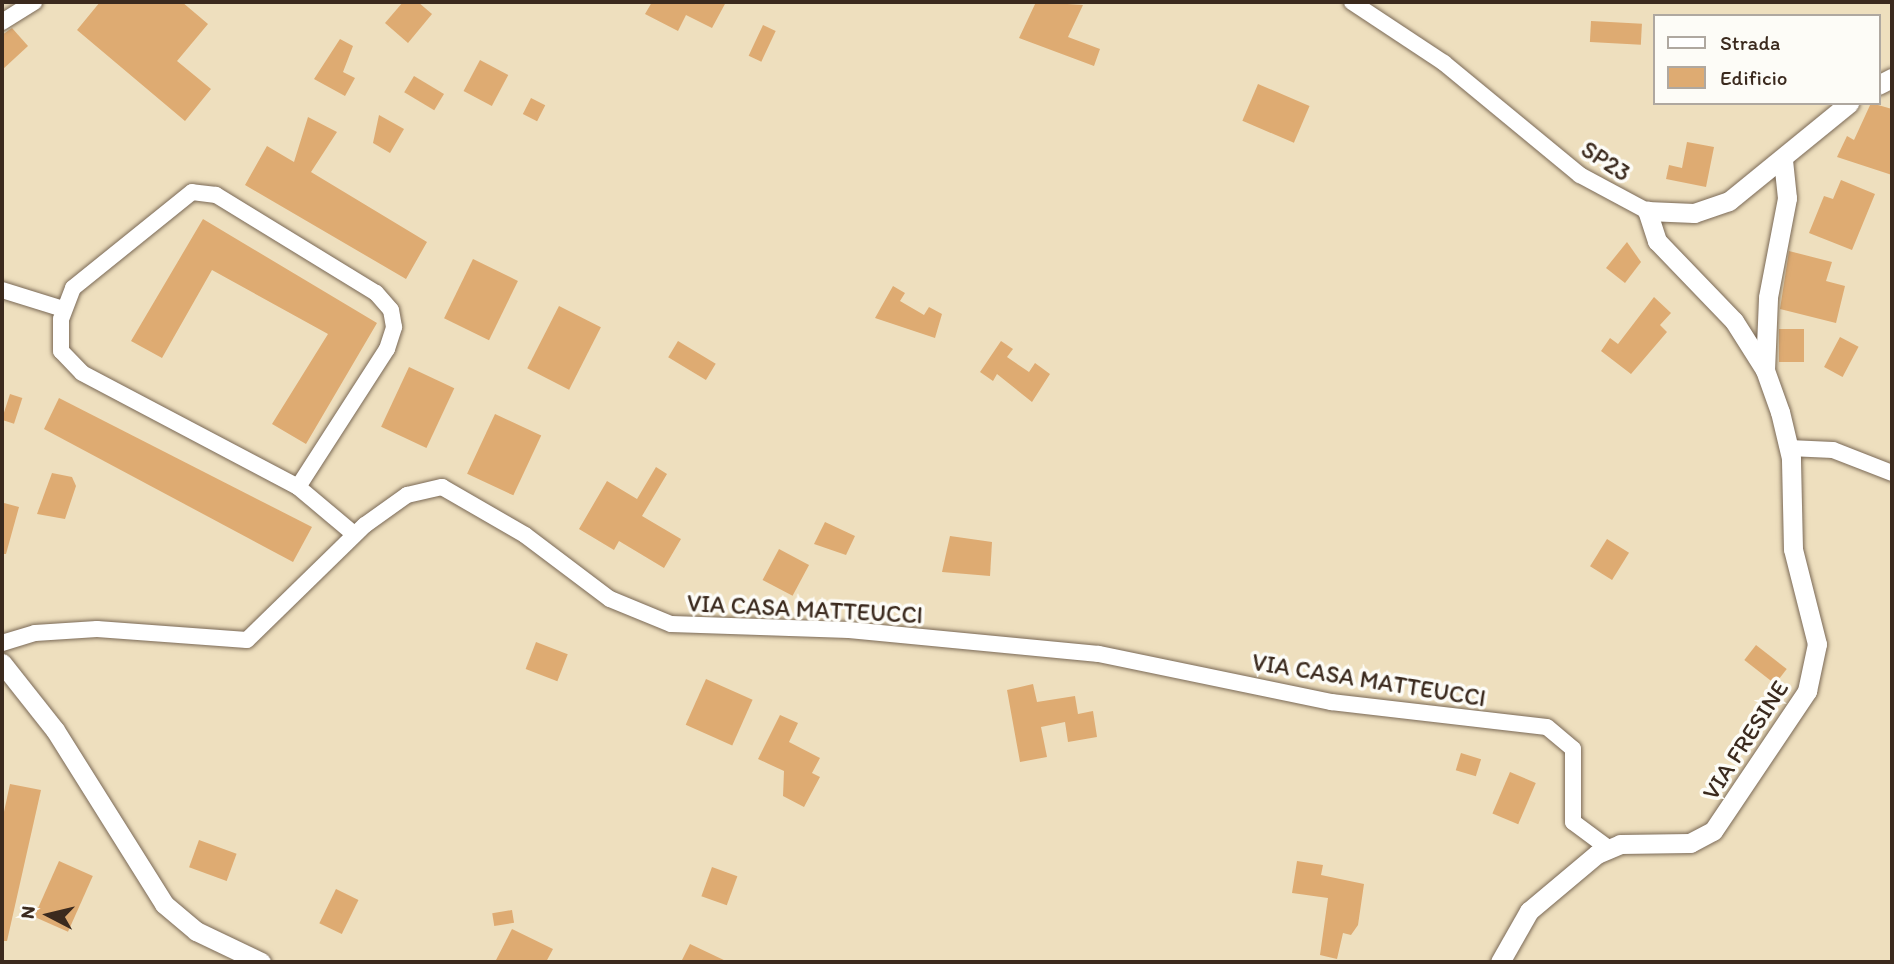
<!DOCTYPE html>
<html>
<head>
<meta charset="utf-8">
<style>
	body { margin:0 }
	#map { position:relative; width:1894px; height:964px; overflow:hidden; background:#eedfbe; font-family:Itim,sans-serif }
	div>[style] { position:absolute }
	[style*='--x'] { left:calc(var(--x)*1px); top:calc(var(--y)*1px); width:calc(var(--w)*1px); rotate:calc(var(--a)*1deg) }
	.building>* { inset:0; background:#deab72; transform-origin:0 0 }
	.roads { filter:drop-shadow(0 0 2px #7a6956) drop-shadow(0 0 2px #7a6956) }
	.minor>* { height:16px; margin:-8px; padding:0 8px; transform-origin:8px; border-radius:8px; background:#fff }
	.tertiary>* { height:19px; margin:-9.5px; padding:0 9.5px; transform-origin:9.5px; border-radius:9.5px; background:#fff }
	span { translate:-50% -50%; white-space:nowrap; text-align:center; line-height:1.15; -webkit-text-stroke:7px #fdfcf7; paint-order:stroke }
	.street-label { font-size:24px; color:#3b2a1e }
	.frame { position:absolute; inset:0; border:4px solid #3b2a1e; pointer-events:none }
	.legend { position:absolute; left:1653px; top:14px; width:228px; height:91px; box-sizing:border-box; background:#fdfcf7; border:2px solid #afa8a0; margin:0; padding:9px 12px; list-style:none; font-size:21px; color:#3b2a1e }
	.legend li { display:flex; align-items:center; gap:14px; height:35px }
	.legend b { width:35px; border:2px solid #afa8a0 }
	.north { position:absolute; left:14px; top:880px; width:70px; height:70px; -webkit-text-stroke:5px #fdfcf7; paint-order:stroke; rotate:277deg; font-size:19px; font-weight:700; line-height:28px; text-align:center; color:#3b2a1e }
	.north::after { content:''; display:block; margin:auto; width:24px; height:32px; background:#3b2a1e; clip-path:polygon(50% 0,100% 100%,50% 72%,0 100%) }
</style>
</head>
<body>
<div id="map">
	<div class="building">
		<div style="clip-path:polygon(100px 2px,182px 2px,208px 24px,177px 61px,211px 89px,185px 121px,77px 30px)"></div>
		<div style="clip-path:polygon(403px 2px,418px 2px,432px 14px,408px 43px,385px 23px)"></div>
		<div style="clip-path:polygon(652px 2px,726px 2px,712px 28px,686px 15px,678px 31px,645px 14px)"></div>
		<div style="clip-path:polygon(1036px 2px,1083px 5px,1068px 37px,1100px 49px,1094px 66px,1019px 38px)"></div>
		<div style="left:1591px;top:21px;width:51px;height:21px;rotate:3deg"></div>
		<div style="left:763px;top:25px;width:14px;height:34px;rotate:25deg"></div>
		<div style="clip-path:polygon(12px 28px,28px 46px,2px 70px,2px 35px)"></div>
		<div style="clip-path:polygon(340px 39px,353px 46px,343px 72px,355px 78px,345px 96px,314px 79px)"></div>
		<div style="left:480px;top:60px;width:32px;height:35px;rotate:28deg"></div>
		<div style="left:414px;top:76px;width:35px;height:19px;rotate:31deg"></div>
		<div style="left:1258px;top:84px;width:56px;height:40px;rotate:23deg"></div>
		<div style="left:531px;top:98px;width:16px;height:18px;rotate:27deg"></div>
		<div style="clip-path:polygon(1871px 103px,1892px 109px,1892px 175px,1837px 157px,1847px 136px,1854px 140px)"></div>
		<div style="clip-path:polygon(379px 115px,404px 129px,390px 153px,373px 143px)"></div>
		<div style="clip-path:polygon(308px 117px,337px 132px,311px 172px,427px 242px,406px 279px,245px 185px,267px 146px,294px 162px)"></div>
		<div style="clip-path:polygon(1687px 142px,1714px 147px,1706px 187px,1666px 179px,1669px 165px,1682px 168px)"></div>
		<div style="clip-path:polygon(1841px 180px,1875px 194px,1852px 250px,1809px 233px,1824px 196px,1833px 199px)"></div>
		<div style="clip-path:polygon(203px 219px,377px 323px,306px 444px,272px 424px,328px 334px,212px 270px,162px 358px,131px 341px)"></div>
		<div style="clip-path:polygon(1627px 242px,1641px 262px,1625px 283px,1606px 268px)"></div>
		<div style="clip-path:polygon(1789px 251px,1832px 262px,1826px 281px,1845px 286px,1836px 323px,1780px 309px)"></div>
		<div style="left:473px;top:259px;width:50px;height:66px;rotate:26deg"></div>
		<div style="clip-path:polygon(893px 286px,905px 293px,900px 301px,924px 315px,929px 307px,942px 314px,935px 338px,875px 318px)"></div>
		<div style="clip-path:polygon(1654px 297px,1671px 313px,1660px 325px,1667px 332px,1631px 374px,1601px 351px,1610px 338px,1618px 344px)"></div>
		<div style="left:559px;top:306px;width:47px;height:70px;rotate:27deg"></div>
		<div style="left:1779px;top:329px;width:25px;height:33px"></div>
		<div style="left:1840px;top:337px;width:21px;height:34px;rotate:28deg"></div>
		<div style="left:678px;top:341px;width:44px;height:19px;rotate:31deg"></div>
		<div style="clip-path:polygon(1001px 341px,1013px 349px,1007px 357px,1029px 372px,1035px 363px,1050px 374px,1032px 402px,997px 374px,993px 381px,980px 372px)"></div>
		<div style="left:409px;top:367px;width:50px;height:66px;rotate:25deg"></div>
		<div style="left:10px;top:394px;width:13px;height:27px;rotate:18deg"></div>
		<div style="clip-path:polygon(59px 398px,312px 527px,293px 562px,44px 429px)"></div>
		<div style="left:495px;top:414px;width:51px;height:66px;rotate:25deg"></div>
		<div style="clip-path:polygon(656px 467px,667px 474px,642px 516px,681px 539px,664px 568px,619px 541px,614px 550px,579px 529px,607px 481px,637px 499px)"></div>
		<div style="clip-path:polygon(52px 473px,72px 477px,76px 486px,65px 519px,37px 514px)"></div>
		<div style="clip-path:polygon(4px 503px,19px 507px,6px 554px,2px 554px)"></div>
		<div style="clip-path:polygon(825px 522px,855px 536px,846px 555px,814px 544px)"></div>
		<div style="clip-path:polygon(950px 536px,992px 542px,990px 576px,942px 572px)"></div>
		<div style="left:1607px;top:539px;width:26px;height:32px;rotate:32deg"></div>
		<div style="left:779px;top:549px;width:34px;height:35px;rotate:28deg"></div>
		<div style="left:536px;top:642px;width:34px;height:29px;rotate:21deg"></div>
		<div style="left:1756px;top:645px;width:39px;height:19px;rotate:38deg"></div>
		<div style="left:706px;top:679px;width:51px;height:50px;rotate:24deg"></div>
		<div style="clip-path:polygon(1033px 684px,1037px 702px,1075px 696px,1078px 714px,1093px 711px,1097px 737px,1068px 742px,1065px 722px,1041px 727px,1047px 757px,1020px 762px,1007px 690px)"></div>
		<div style="clip-path:polygon(780px 715px,798px 723px,789px 742px,820px 758px,812px 773px,820px 777px,804px 807px,783px 796px,784px 771px,758px 759px)"></div>
		<div style="left:1461px;top:753px;width:21px;height:18px;rotate:17deg"></div>
		<div style="left:1510px;top:772px;width:28px;height:45px;rotate:23deg"></div>
		<div style="clip-path:polygon(10px 784px,41px 790px,7px 941px,2px 941px,2px 821px)"></div>
		<div style="left:199px;top:840px;width:40px;height:29px;rotate:20deg"></div>
		<div style="left:59px;top:861px;width:37px;height:61px;rotate:24deg"></div>
		<div style="clip-path:polygon(1297px 861px,1323px 865px,1321px 875px,1364px 884px,1358px 925px,1351px 935px,1343px 933px,1337px 959px,1320px 955px,1328px 898px,1292px 893px)"></div>
		<div style="left:712px;top:867px;width:27px;height:31px;rotate:20deg"></div>
		<div style="left:336px;top:889px;width:25px;height:38px;rotate:26deg"></div>
		<div style="left:512px;top:910px;width:13px;height:20px;rotate:81deg"></div>
		<div style="clip-path:polygon(512px 929px,553px 949px,546px 962px,495px 962px)"></div>
		<div style="clip-path:polygon(690px 944px,728px 962px,681px 962px)"></div>
	</div>
	<div class="roads">
		<div class="minor">
			<div style="--x:1352;--y:2;--w:110;--a:33.5"></div>
			<div style="--x:1444;--y:63;--w:176;--a:39.5"></div>
			<div style="--x:1580;--y:175;--w:76;--a:28.2"></div>
			<div style="--x:2;--y:22;--w:38;--a:-32"></div>
			<div style="--x:2;--y:290;--w:64;--a:17.3"></div>
			<div style="--x:1789;--y:448;--w:44;--a:2.6"></div>
			<div style="--x:1833;--y:450;--w:63;--a:21.3"></div>
			<div style="--x:298;--y:487;--w:164;--a:-57.2"></div>
			<div style="--x:387;--y:349;--w:23;--a:-72"></div>
			<div style="--x:394;--y:327;--w:17;--a:-100"></div>
			<div style="--x:391;--y:310;--w:23;--a:-131"></div>
			<div style="--x:376;--y:293;--w:188;--a:-148.5"></div>
			<div style="--x:216;--y:195;--w:24;--a:-173"></div>
			<div style="--x:192;--y:192;--w:153;--a:141.1"></div>
			<div style="--x:73;--y:288;--w:33;--a:111"></div>
			<div style="--x:61;--y:319;--w:32;--a:90"></div>
			<div style="--x:61;--y:351;--w:30;--a:46"></div>
			<div style="--x:82;--y:373;--w:244;--a:27.8"></div>
			<div style="--x:298;--y:487;--w:73;--a:40"></div>
			<div style="--x:2;--y:643;--w:34;--a:-17"></div>
			<div style="--x:35;--y:633;--w:62;--a:-3.7"></div>
			<div style="--x:97;--y:629;--w:150;--a:4.2"></div>
			<div style="--x:247;--y:640;--w:165;--a:-44.3"></div>
			<div style="--x:365;--y:525;--w:52;--a:-35.5"></div>
			<div style="--x:407;--y:495;--w:36;--a:-13"></div>
			<div style="--x:442;--y:487;--w:96;--a:30"></div>
			<div style="--x:525;--y:535;--w:106;--a:37"></div>
			<div style="--x:610;--y:599;--w:66;--a:22.3"></div>
			<div style="--x:671;--y:624;--w:178;--a:1.9"></div>
			<div style="--x:849;--y:630;--w:251;--a:5.5"></div>
			<div style="--x:1099;--y:654;--w:237;--a:11.7"></div>
			<div style="--x:1331;--y:702;--w:217;--a:6.6"></div>
			<div style="--x:1547;--y:727;--w:34;--a:40"></div>
			<div style="--x:1573;--y:749;--w:73;--a:90"></div>
			<div style="--x:1573;--y:822;--w:44;--a:36.6"></div>
		</div>
		<div class="tertiary">
			<div style="--x:1878;--y:85;--w:16;--a:-27"></div>
			<div style="--x:1765;--y:370;--w:73;--a:-87.6"></div>
			<div style="--x:1768;--y:297;--w:101;--a:-79.1"></div>
			<div style="--x:1787;--y:198;--w:37;--a:-96"></div>
			<div style="--x:2;--y:663;--w:85;--a:51.7"></div>
			<div style="--x:55;--y:730;--w:205;--a:57.9"></div>
			<div style="--x:164;--y:904;--w:42;--a:40.2"></div>
			<div style="--x:196;--y:931;--w:72;--a:25.5"></div>
			<div style="--x:1500;--y:962;--w:59;--a:-60.4"></div>
			<div style="--x:1529;--y:911;--w:89;--a:-40"></div>
			<div style="--x:1597;--y:854;--w:25;--a:-23"></div>
			<div style="--x:1620;--y:844;--w:70;--a:-0.8"></div>
			<div style="--x:1690;--y:843;--w:26;--a:-28"></div>
			<div style="--x:1713;--y:831;--w:169;--a:-56.1"></div>
			<div style="--x:1807;--y:691;--w:48;--a:-78"></div>
			<div style="--x:1817;--y:644;--w:98;--a:-104.2"></div>
			<div style="--x:1793;--y:549;--w:91;--a:-91.3"></div>
			<div style="--x:1791;--y:458;--w:47;--a:-103.4"></div>
			<div style="--x:1780;--y:412;--w:45;--a:-109.7"></div>
			<div style="--x:1765;--y:370;--w:58;--a:-122.3"></div>
			<div style="--x:1734;--y:321;--w:111;--a:-133.9"></div>
			<div style="--x:1657;--y:241;--w:32;--a:-108"></div>
			<div style="--x:1647;--y:211;--w:47;--a:2.4"></div>
			<div style="--x:1694;--y:213;--w:37;--a:-19"></div>
			<div style="--x:1729;--y:201;--w:155;--a:-39.2"></div>
		</div>
	</div>
	<div class="street-label">
		<span style="left:1606px;top:161px;rotate:33deg">SP23</span>
		<span style="left:805px;top:609px;rotate:3deg">VIA CASA MATTEUCCI</span>
		<span style="left:1369px;top:680px;rotate:9deg">VIA CASA MATTEUCCI</span>
		<span style="left:1745px;top:740px;rotate:-57deg">VIA FRESINE</span>
	</div>
	<div class="frame"></div>
	<ul class="legend">
	<li><b style="height:9px;background:#fff"></b>Strada</li>
	<li><b style="height:19px;background:#deab72"></b>Edificio</li>
	</ul>
	<div class="north">N</div>
</div>
</body>
</html>
